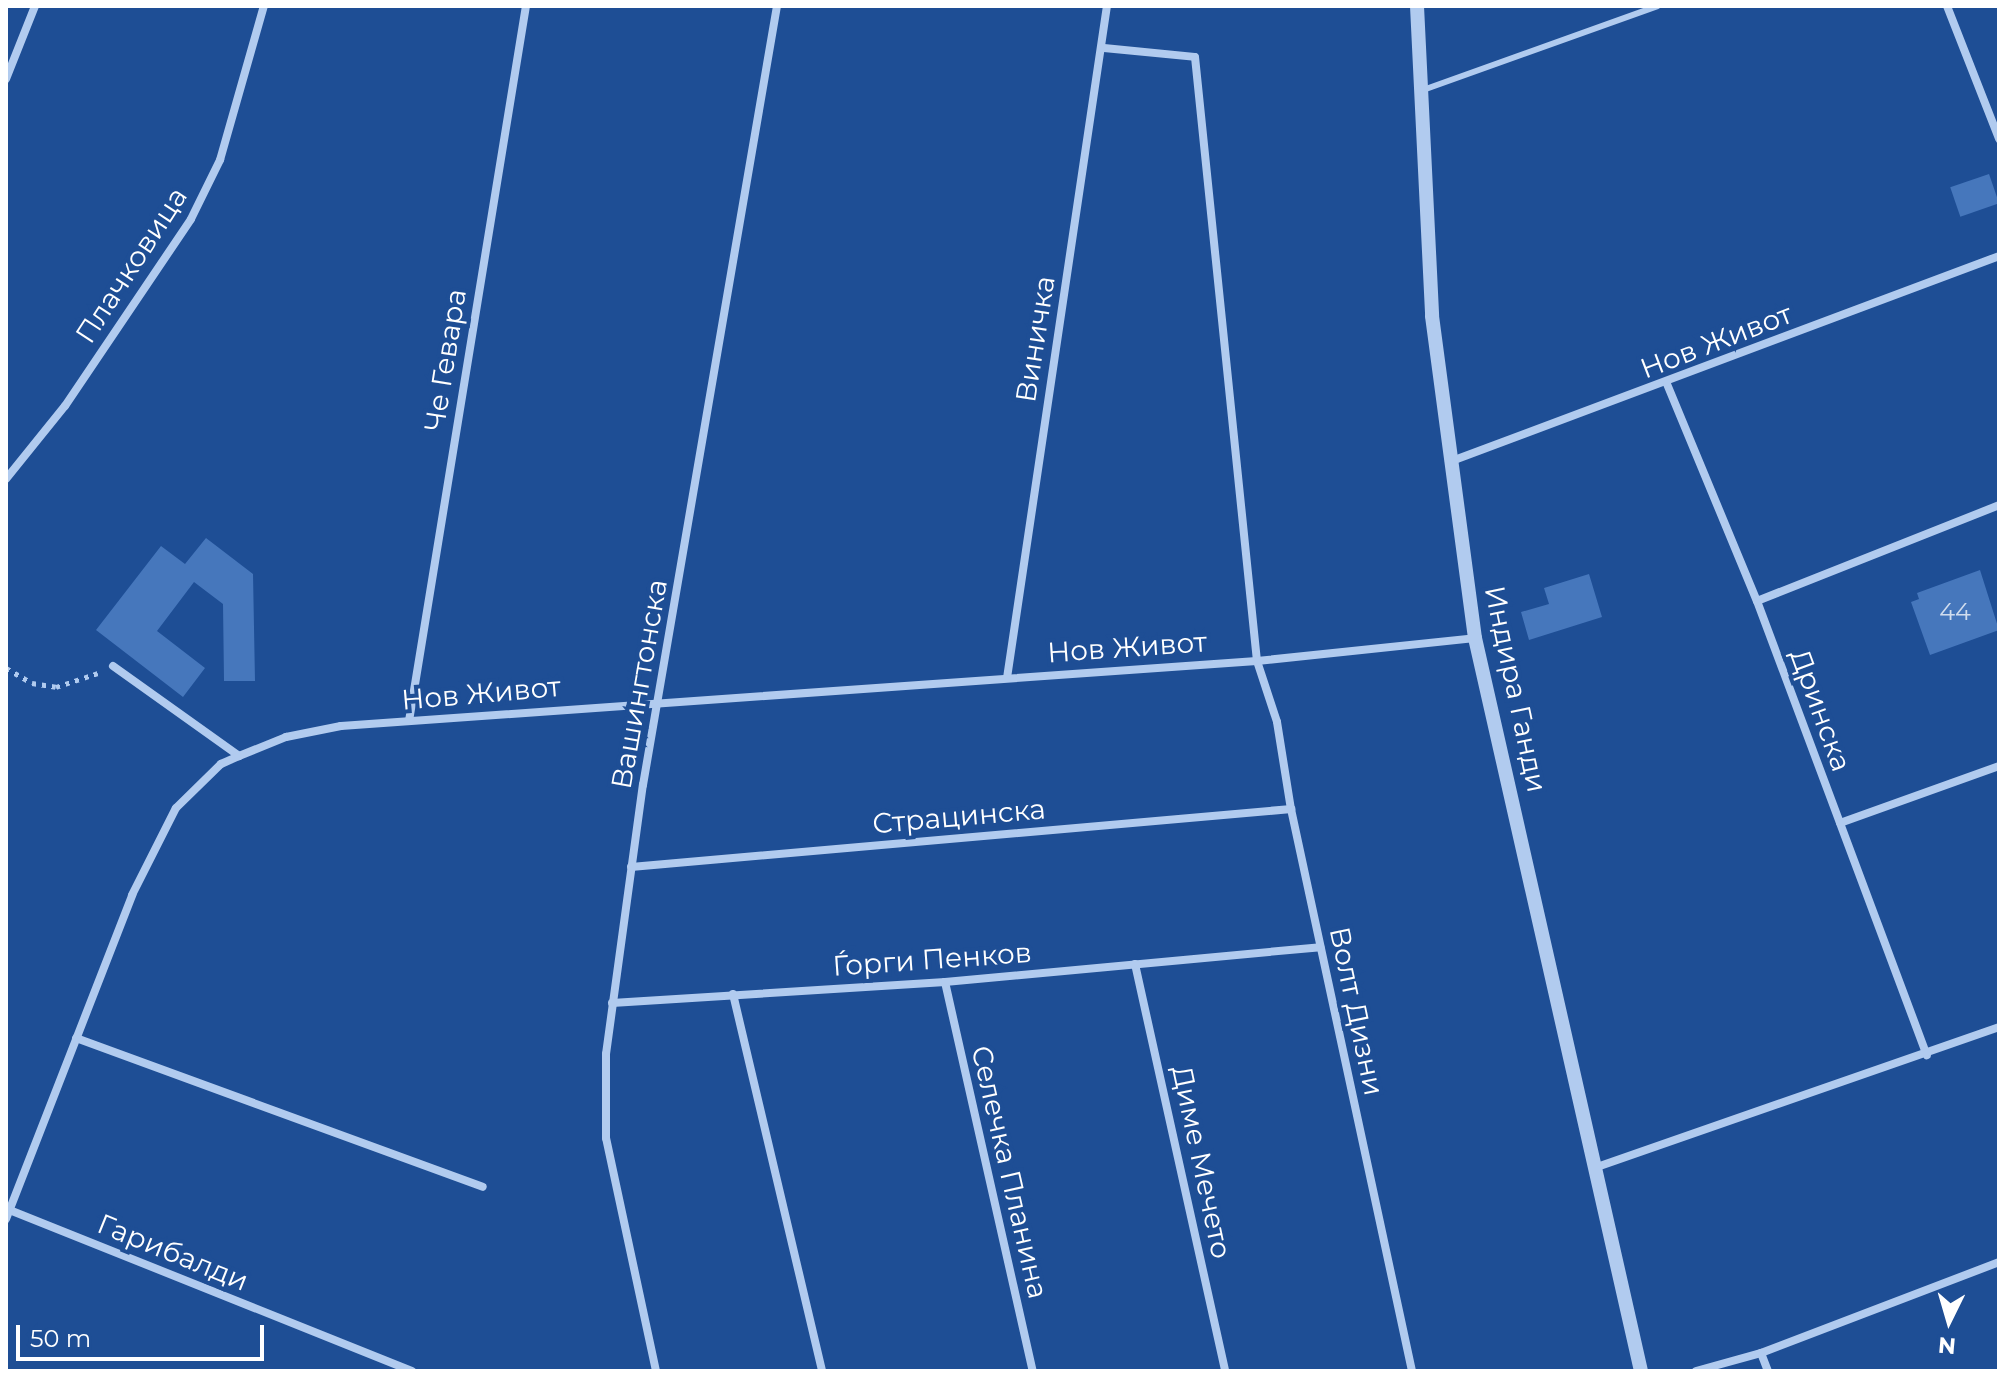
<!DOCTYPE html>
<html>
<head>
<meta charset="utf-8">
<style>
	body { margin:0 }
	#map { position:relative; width:2005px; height:1377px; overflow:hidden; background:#1e4e95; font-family:Montserrat,sans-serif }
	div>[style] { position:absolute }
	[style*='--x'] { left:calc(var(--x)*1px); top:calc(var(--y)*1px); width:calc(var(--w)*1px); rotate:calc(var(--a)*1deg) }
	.building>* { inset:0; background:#4677bc; transform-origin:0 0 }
	.path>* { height:5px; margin-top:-2.5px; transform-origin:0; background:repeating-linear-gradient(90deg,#b1cbef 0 4px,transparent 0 10px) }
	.service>* { height:6px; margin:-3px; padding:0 3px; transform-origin:3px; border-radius:3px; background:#b1cbef }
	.minor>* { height:8px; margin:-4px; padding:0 4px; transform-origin:4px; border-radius:4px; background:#b1cbef }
	.tertiary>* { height:14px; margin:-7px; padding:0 7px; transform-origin:7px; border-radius:7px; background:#b1cbef }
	span { translate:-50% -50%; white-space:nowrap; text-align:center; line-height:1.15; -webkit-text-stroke:8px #1e4e95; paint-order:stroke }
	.number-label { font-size:24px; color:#d1ddee }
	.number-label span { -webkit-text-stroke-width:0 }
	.street-label { font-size:28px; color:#fff }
	.frame { position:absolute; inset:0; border:8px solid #fff; pointer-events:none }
	.north { position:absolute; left:1909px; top:1281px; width:80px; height:80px; -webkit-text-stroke:6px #1e4e95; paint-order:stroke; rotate:185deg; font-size:22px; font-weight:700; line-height:32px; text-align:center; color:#fff }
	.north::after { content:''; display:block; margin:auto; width:28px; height:36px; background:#fff; clip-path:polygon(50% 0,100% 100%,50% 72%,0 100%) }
	.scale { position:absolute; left:16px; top:1325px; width:248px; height:36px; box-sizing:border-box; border:4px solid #fff; border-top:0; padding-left:10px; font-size:24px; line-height:28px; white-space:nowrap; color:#fff; -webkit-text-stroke:6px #1e4e95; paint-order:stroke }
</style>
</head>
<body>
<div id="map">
	<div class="building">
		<div style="left:1989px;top:174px;width:31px;height:41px;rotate:71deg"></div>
		<div style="clip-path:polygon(206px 538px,253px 574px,255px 681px,224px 681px,223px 604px,194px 582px,157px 631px,205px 668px,183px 697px,96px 630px,161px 546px,185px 564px)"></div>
		<div style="clip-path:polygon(1980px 570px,1999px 630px,1930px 655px,1911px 602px,1919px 599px,1917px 593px)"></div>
		<div style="clip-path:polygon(1589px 574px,1602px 617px,1529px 640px,1521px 612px,1549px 604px,1544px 588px)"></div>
	</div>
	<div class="path">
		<div style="--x:6;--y:668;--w:30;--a:30"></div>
		<div style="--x:32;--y:683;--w:24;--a:9"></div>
		<div style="--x:56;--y:687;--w:44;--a:-18.4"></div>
	</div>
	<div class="service">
		<div style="--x:1423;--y:90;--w:249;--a:-19.7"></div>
	</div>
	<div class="minor">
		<div style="--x:1947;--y:6;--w:143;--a:68.6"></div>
		<div style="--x:1104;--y:48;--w:91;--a:5.6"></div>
		<div style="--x:1195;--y:57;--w:607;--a:84.14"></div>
		<div style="--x:1257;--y:661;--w:64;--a:71.8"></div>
		<div style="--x:1277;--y:722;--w:88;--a:80.9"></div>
		<div style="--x:1291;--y:809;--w:575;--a:77.85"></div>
		<div style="--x:6;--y:79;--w:79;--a:-68.3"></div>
		<div style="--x:1667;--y:384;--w:235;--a:67.5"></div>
		<div style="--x:1757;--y:601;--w:485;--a:69.5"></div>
		<div style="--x:1449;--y:462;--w:587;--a:-20.53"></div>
		<div style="--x:6;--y:479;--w:94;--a:-51.1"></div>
		<div style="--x:65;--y:406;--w:225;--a:-56"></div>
		<div style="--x:191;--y:219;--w:66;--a:-63.8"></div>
		<div style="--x:220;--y:160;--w:160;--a:-74.1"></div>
		<div style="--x:1757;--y:601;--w:260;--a:-21.6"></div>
		<div style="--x:113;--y:666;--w:155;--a:35.5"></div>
		<div style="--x:1007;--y:678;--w:679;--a:-81.54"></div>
		<div style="--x:409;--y:721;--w:725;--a:-80.71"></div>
		<div style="--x:1840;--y:823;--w:169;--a:-19.7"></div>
		<div style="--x:631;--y:867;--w:663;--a:-5.02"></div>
		<div style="--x:1135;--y:964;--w:417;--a:77.5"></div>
		<div style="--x:945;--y:982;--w:399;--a:77.3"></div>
		<div style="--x:733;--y:994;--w:387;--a:76.7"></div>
		<div style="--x:612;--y:1003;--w:334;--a:-3.6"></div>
		<div style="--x:945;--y:982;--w:377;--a:-5.3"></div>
		<div style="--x:76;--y:1038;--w:433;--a:20.1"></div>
		<div style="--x:1597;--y:1167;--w:426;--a:-19.2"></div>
		<div style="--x:7;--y:1209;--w:436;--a:21.8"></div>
		<div style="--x:6;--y:1219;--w:348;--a:-68.7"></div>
		<div style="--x:132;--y:895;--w:97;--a:-63.2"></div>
		<div style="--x:176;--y:808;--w:63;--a:-44.4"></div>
		<div style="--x:221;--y:764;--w:20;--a:-24"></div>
		<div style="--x:239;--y:756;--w:51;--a:-22"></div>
		<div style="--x:286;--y:737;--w:56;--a:-11.3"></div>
		<div style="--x:341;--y:726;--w:918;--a:-4.06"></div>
		<div style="--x:1257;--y:661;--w:219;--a:-6"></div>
		<div style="--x:1761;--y:1353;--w:19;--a:69"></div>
		<div style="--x:656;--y:1371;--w:238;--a:-102.1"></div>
		<div style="--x:606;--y:1138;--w:84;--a:-90"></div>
		<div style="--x:606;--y:1054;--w:272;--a:-82.2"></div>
		<div style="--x:643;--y:785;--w:790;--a:-80.24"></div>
		<div style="--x:1696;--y:1371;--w:67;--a:-15.5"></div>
		<div style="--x:1761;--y:1353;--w:255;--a:-20.9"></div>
	</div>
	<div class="tertiary">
		<div style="--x:1417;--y:6;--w:310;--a:87.2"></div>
		<div style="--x:1432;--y:316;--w:325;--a:82.4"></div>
		<div style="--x:1475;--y:638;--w:752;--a:77.24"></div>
	</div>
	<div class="number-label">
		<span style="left:1955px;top:612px">44</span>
	</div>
	<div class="street-label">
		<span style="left:131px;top:265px;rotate:-57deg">Плачковица</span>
		<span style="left:1035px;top:339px;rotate:-81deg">Виничка</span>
		<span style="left:1716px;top:341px;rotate:-21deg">Нов Живот</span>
		<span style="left:445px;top:360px;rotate:-81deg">Че Гевара</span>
		<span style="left:1127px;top:647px;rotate:-4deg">Нов Живот</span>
		<span style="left:639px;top:684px;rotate:-80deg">Вашингтонска</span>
		<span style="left:1516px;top:689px;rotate:78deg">Индира Ганди</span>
		<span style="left:481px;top:693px;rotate:-5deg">Нов Живот</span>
		<span style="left:1821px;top:710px;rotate:70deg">Дринска</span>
		<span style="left:959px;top:816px;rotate:-5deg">Страцинска</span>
		<span style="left:932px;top:959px;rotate:-4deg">Ѓорги Пенков</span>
		<span style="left:1357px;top:1011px;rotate:78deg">Волт Дизни</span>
		<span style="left:1202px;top:1162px;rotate:78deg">Диме Мечето</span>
		<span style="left:1010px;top:1172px;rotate:77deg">Селечка Планина</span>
		<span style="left:173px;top:1252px;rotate:22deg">Гарибалди</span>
	</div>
	<div class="frame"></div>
	<div class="north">N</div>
	<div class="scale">50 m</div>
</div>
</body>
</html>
